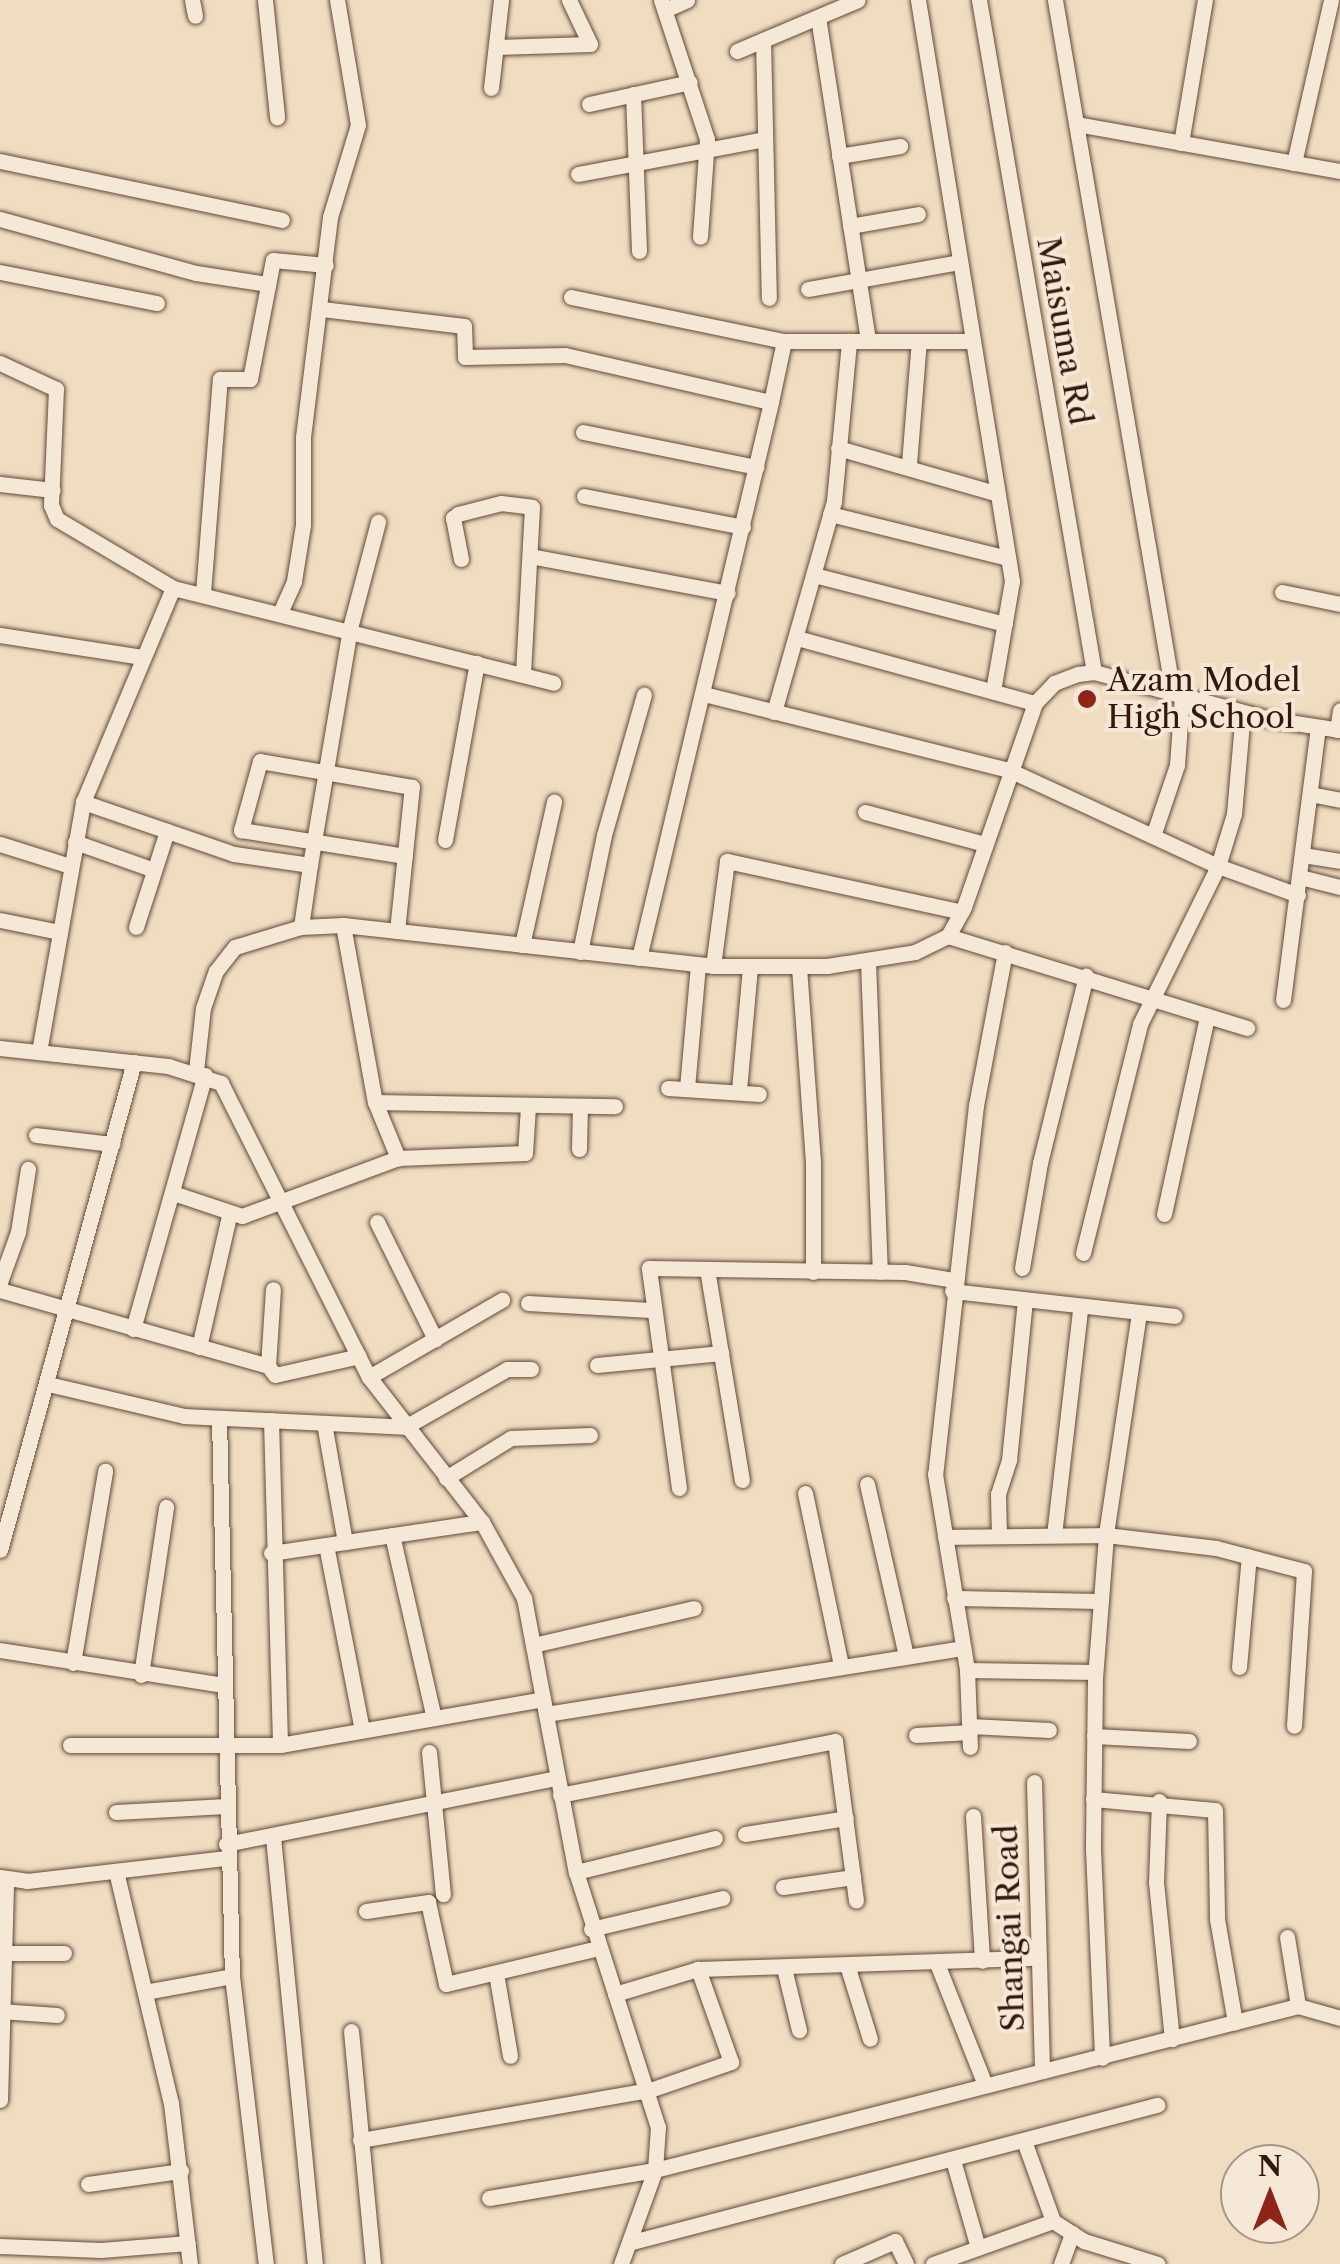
<!DOCTYPE html>
<html>
<head>
<meta charset="utf-8">
<style>
	body { margin:0 }
	#map { position:relative; width:1340px; height:2264px; overflow:hidden; background:#f0dcc0; font-family:"Libre Caslon Text",serif }
	div>[style] { position:absolute }
	[style*='--x'] { left:calc(var(--x)*1px); top:calc(var(--y)*1px); width:calc(var(--w)*1px); rotate:calc(var(--a)*1deg) }
	.roads { filter:drop-shadow(0 0 2px #624938) drop-shadow(0 0 2px #624938) }
	.minor>* { height:15px; margin:-7.5px; padding:0 7.5px; transform-origin:7.5px; border-radius:7.5px; background:#f5e8d6 }
	.dots>* { width:28px; height:28px; translate:-50% -50%; box-sizing:border-box; border:5px solid #f5e8d6; border-radius:50% }
	span { translate:-50% -50%; white-space:nowrap; text-align:center; line-height:1.15; -webkit-text-stroke:8px #f5e8d6; paint-order:stroke }
	.street-label { font-size:32px; color:#33180b }
	.poi-label { font-size:32px; color:#33180b }
	.left { translate:0 -50%; text-align:left }
	.north { position:absolute; left:1220px; top:2144px; width:100px; height:100px; box-sizing:border-box; background:#f5e8d6; border:2px solid #a79585; border-radius:50%; rotate:0deg; font-size:28px; font-weight:700; line-height:40px; text-align:center; color:#33180b }
	.north::after { content:''; display:block; margin:auto; width:35px; height:45px; background:#8f2418; clip-path:polygon(50% 0,100% 100%,50% 72%,0 100%) }
</style>
</head>
<body>
<div id="map">
	<div class="roads">
		<div class="minor">
			<div style="--x:192;--y:0;--w:16;--a:79"></div>
			<div style="--x:265;--y:0;--w:118;--a:84.1"></div>
			<div style="--x:661;--y:0;--w:146;--a:71.7"></div>
			<div style="--x:707;--y:139;--w:98;--a:94.1"></div>
			<div style="--x:918;--y:0;--w:589;--a:80.81"></div>
			<div style="--x:1012;--y:581;--w:112;--a:99.8"></div>
			<div style="--x:979;--y:0;--w:682;--a:80.29"></div>
			<div style="--x:1055;--y:0;--w:703;--a:80.34"></div>
			<div style="--x:665;--y:10;--w:24;--a:-24"></div>
			<div style="--x:818;--y:17;--w:328;--a:81.2"></div>
			<div style="--x:763;--y:40;--w:258;--a:88.7"></div>
			<div style="--x:496;--y:47;--w:94;--a:-1.8"></div>
			<div style="--x:590;--y:44;--w:49;--a:-115.5"></div>
			<div style="--x:737;--y:51;--w:131;--a:-22.9"></div>
			<div style="--x:491;--y:88;--w:89;--a:-83.5"></div>
			<div style="--x:633;--y:94;--w:157;--a:87.8"></div>
			<div style="--x:589;--y:104;--w:103;--a:-12.3"></div>
			<div style="--x:1076;--y:124;--w:268;--a:10.1"></div>
			<div style="--x:1181;--y:143;--w:145;--a:-80.5"></div>
			<div style="--x:839;--y:156;--w:62;--a:-9.3"></div>
			<div style="--x:0;--y:161;--w:288;--a:11.8"></div>
			<div style="--x:1294;--y:163;--w:167;--a:-77.2"></div>
			<div style="--x:578;--y:174;--w:190;--a:-10.6"></div>
			<div style="--x:0;--y:219;--w:203;--a:15.4"></div>
			<div style="--x:196;--y:273;--w:73;--a:8.7"></div>
			<div style="--x:850;--y:226;--w:69;--a:-10"></div>
			<div style="--x:0;--y:272;--w:160;--a:11.2"></div>
			<div style="--x:808;--y:289;--w:154;--a:-10.1"></div>
			<div style="--x:571;--y:297;--w:217;--a:11.7"></div>
			<div style="--x:784;--y:341;--w:189;--a:0"></div>
			<div style="--x:322;--y:309;--w:143;--a:6.8"></div>
			<div style="--x:464;--y:326;--w:31;--a:88"></div>
			<div style="--x:465;--y:357;--w:100;--a:-1.1"></div>
			<div style="--x:565;--y:355;--w:211;--a:12.9"></div>
			<div style="--x:771;--y:402;--w:62;--a:-78"></div>
			<div style="--x:0;--y:363;--w:62;--a:24.9"></div>
			<div style="--x:56;--y:389;--w:116;--a:92.5"></div>
			<div style="--x:51;--y:505;--w:15;--a:67"></div>
			<div style="--x:57;--y:519;--w:135;--a:30.7"></div>
			<div style="--x:173;--y:588;--w:392;--a:14"></div>
			<div style="--x:583;--y:432;--w:177;--a:11.4"></div>
			<div style="--x:838;--y:448;--w:166;--a:16"></div>
			<div style="--x:909;--y:464;--w:123;--a:-85.4"></div>
			<div style="--x:0;--y:484;--w:53;--a:6.5"></div>
			<div style="--x:584;--y:496;--w:162;--a:11"></div>
			<div style="--x:830;--y:514;--w:183;--a:13.9"></div>
			<div style="--x:530;--y:556;--w:201;--a:10.6"></div>
			<div style="--x:461;--y:559;--w:42;--a:-101"></div>
			<div style="--x:453;--y:518;--w:6;--a:-39"></div>
			<div style="--x:458;--y:514;--w:44;--a:-14.3"></div>
			<div style="--x:501;--y:503;--w:31;--a:7"></div>
			<div style="--x:532;--y:507;--w:168;--a:93.1"></div>
			<div style="--x:814;--y:575;--w:197;--a:14.4"></div>
			<div style="--x:1282;--y:592;--w:59;--a:11.7"></div>
			<div style="--x:203;--y:593;--w:215;--a:-85.5"></div>
			<div style="--x:220;--y:379;--w:30;--a:0"></div>
			<div style="--x:250;--y:379;--w:121;--a:-79.1"></div>
			<div style="--x:273;--y:260;--w:53;--a:5.4"></div>
			<div style="--x:280;--y:613;--w:35;--a:-66"></div>
			<div style="--x:294;--y:581;--w:57;--a:-80.9"></div>
			<div style="--x:303;--y:525;--w:88;--a:-90"></div>
			<div style="--x:303;--y:437;--w:222;--a:-83"></div>
			<div style="--x:330;--y:217;--w:96;--a:-73.1"></div>
			<div style="--x:358;--y:125;--w:127;--a:-99.5"></div>
			<div style="--x:0;--y:635;--w:144;--a:8.8"></div>
			<div style="--x:797;--y:638;--w:247;--a:15.3"></div>
			<div style="--x:704;--y:694;--w:314;--a:14"></div>
			<div style="--x:1009;--y:770;--w:230;--a:24.7"></div>
			<div style="--x:1218;--y:866;--w:85;--a:19.9"></div>
			<div style="--x:774;--y:712;--w:219;--a:-74.1"></div>
			<div style="--x:834;--y:501;--w:161;--a:-84.6"></div>
			<div style="--x:1337;--y:730;--w:20;--a:-81"></div>
			<div style="--x:1310;--y:794;--w:31;--a:11"></div>
			<div style="--x:83;--y:802;--w:160;--a:19"></div>
			<div style="--x:234;--y:854;--w:77;--a:8.2"></div>
			<div style="--x:310;--y:865;--w:63;--a:98.3"></div>
			<div style="--x:865;--y:812;--w:124;--a:14.9"></div>
			<div style="--x:1153;--y:836;--w:75;--a:-71.3"></div>
			<div style="--x:1177;--y:765;--w:70;--a:-85.9"></div>
			<div style="--x:445;--y:840;--w:180;--a:-79.8"></div>
			<div style="--x:75;--y:842;--w:84;--a:19.5"></div>
			<div style="--x:0;--y:844;--w:73;--a:17.4"></div>
			<div style="--x:1303;--y:855;--w:37;--a:9"></div>
			<div style="--x:310;--y:865;--w:240;--a:-80.4"></div>
			<div style="--x:350;--y:628;--w:110;--a:-75.2"></div>
			<div style="--x:1300;--y:877;--w:41;--a:14"></div>
			<div style="--x:0;--y:920;--w:60;--a:11.5"></div>
			<div style="--x:343;--y:925;--w:180;--a:79.8"></div>
			<div style="--x:375;--y:1102;--w:61;--a:67.7"></div>
			<div style="--x:398;--y:1158;--w:127;--a:-2.3"></div>
			<div style="--x:525;--y:1153;--w:47;--a:-86.3"></div>
			<div style="--x:136;--y:927;--w:101;--a:-72.1"></div>
			<div style="--x:397;--y:931;--w:145;--a:-84.1"></div>
			<div style="--x:412;--y:787;--w:154;--a:-170.3"></div>
			<div style="--x:260;--y:761;--w:72;--a:105.4"></div>
			<div style="--x:241;--y:830;--w:166;--a:9"></div>
			<div style="--x:948;--y:936;--w:313;--a:17.1"></div>
			<div style="--x:522;--y:945;--w:147;--a:-77.4"></div>
			<div style="--x:580;--y:952;--w:119;--a:-78.4"></div>
			<div style="--x:604;--y:835;--w:146;--a:-74.1"></div>
			<div style="--x:1005;--y:952;--w:156;--a:100.7"></div>
			<div style="--x:976;--y:1105;--w:371;--a:96.3"></div>
			<div style="--x:935;--y:1474;--w:199;--a:80.7"></div>
			<div style="--x:967;--y:1670;--w:128;--a:0.9"></div>
			<div style="--x:639;--y:958;--w:571;--a:-76.64"></div>
			<div style="--x:868;--y:962;--w:310;--a:87.8"></div>
			<div style="--x:713;--y:966;--w:106;--a:-82.4"></div>
			<div style="--x:727;--y:861;--w:240;--a:12.2"></div>
			<div style="--x:799;--y:967;--w:195;--a:85.9"></div>
			<div style="--x:813;--y:1161;--w:111;--a:90"></div>
			<div style="--x:1283;--y:1000;--w:275;--a:-82.7"></div>
			<div style="--x:0;--y:1048;--w:169;--a:6.1"></div>
			<div style="--x:168;--y:1066;--w:56;--a:17.8"></div>
			<div style="--x:221;--y:1083;--w:329;--a:63.3"></div>
			<div style="--x:369;--y:1377;--w:184;--a:52.1"></div>
			<div style="--x:482;--y:1522;--w:87;--a:61.1"></div>
			<div style="--x:524;--y:1598;--w:279;--a:79.3"></div>
			<div style="--x:576;--y:1872;--w:268;--a:72.2"></div>
			<div style="--x:658;--y:2127;--w:43;--a:94"></div>
			<div style="--x:655;--y:2170;--w:100;--a:109.9"></div>
			<div style="--x:39;--y:1052;--w:254;--a:-80"></div>
			<div style="--x:83;--y:802;--w:232;--a:-67.2"></div>
			<div style="--x:196;--y:1071;--w:63;--a:-83.7"></div>
			<div style="--x:203;--y:1008;--w:39;--a:-71"></div>
			<div style="--x:216;--y:971;--w:31;--a:-52"></div>
			<div style="--x:235;--y:947;--w:69;--a:-16.9"></div>
			<div style="--x:301;--y:927;--w:42;--a:-2.7"></div>
			<div style="--x:343;--y:925;--w:372;--a:6.3"></div>
			<div style="--x:713;--y:966;--w:114;--a:0"></div>
			<div style="--x:827;--y:966;--w:89;--a:-9"></div>
			<div style="--x:915;--y:952;--w:37;--a:-26"></div>
			<div style="--x:948;--y:936;--w:33;--a:-61"></div>
			<div style="--x:964;--y:907;--w:216;--a:-70.8"></div>
			<div style="--x:1035;--y:703;--w:28;--a:-46"></div>
			<div style="--x:1054;--y:683;--w:26;--a:-21"></div>
			<div style="--x:1078;--y:674;--w:16;--a:-7"></div>
			<div style="--x:1094;--y:672;--w:181;--a:15"></div>
			<div style="--x:1269;--y:719;--w:72;--a:8.8"></div>
			<div style="--x:668;--y:1088;--w:91;--a:3.8"></div>
			<div style="--x:687;--y:1088;--w:124;--a:-84.9"></div>
			<div style="--x:739;--y:1090;--w:123;--a:-84.9"></div>
			<div style="--x:375;--y:1102;--w:240;--a:1"></div>
			<div style="--x:36;--y:1135;--w:77;--a:6.8"></div>
			<div style="--x:579;--y:1149;--w:43;--a:-88.7"></div>
			<div style="--x:173;--y:1193;--w:73;--a:18.4"></div>
			<div style="--x:242;--y:1216;--w:166;--a:-20.4"></div>
			<div style="--x:1164;--y:1214;--w:203;--a:-77.7"></div>
			<div style="--x:377;--y:1222;--w:131;--a:63.6"></div>
			<div style="--x:1083;--y:1253;--w:236;--a:-76"></div>
			<div style="--x:1140;--y:1024;--w:176;--a:-63.7"></div>
			<div style="--x:1218;--y:866;--w:54;--a:-72.9"></div>
			<div style="--x:1234;--y:814;--w:102;--a:-85"></div>
			<div style="--x:1022;--y:1268;--w:107;--a:-80.3"></div>
			<div style="--x:1040;--y:1163;--w:193;--a:-76.2"></div>
			<div style="--x:707;--y:1269;--w:214;--a:80.6"></div>
			<div style="--x:0;--y:1282;--w:53;--a:-70.2"></div>
			<div style="--x:18;--y:1232;--w:64;--a:-81"></div>
			<div style="--x:0;--y:1290;--w:279;--a:15.8"></div>
			<div style="--x:268;--y:1366;--w:11;--a:52"></div>
			<div style="--x:275;--y:1375;--w:86;--a:-12.7"></div>
			<div style="--x:952;--y:1291;--w:224;--a:6.4"></div>
			<div style="--x:528;--y:1303;--w:122;--a:3.3"></div>
			<div style="--x:1139;--y:1313;--w:224;--a:98.5"></div>
			<div style="--x:1106;--y:1535;--w:111;--a:6.7"></div>
			<div style="--x:1216;--y:1548;--w:91;--a:14.6"></div>
			<div style="--x:1304;--y:1571;--w:155;--a:93.7"></div>
			<div style="--x:133;--y:1329;--w:264;--a:-74.2"></div>
			<div style="--x:199;--y:1347;--w:134;--a:-77.1"></div>
			<div style="--x:597;--y:1365;--w:125;--a:-5.5"></div>
			<div style="--x:268;--y:1366;--w:77;--a:-86.3"></div>
			<div style="--x:369;--y:1377;--w:154;--a:-30.1"></div>
			<div style="--x:48;--y:1384;--w:140;--a:13.2"></div>
			<div style="--x:184;--y:1416;--w:221;--a:2.8"></div>
			<div style="--x:405;--y:1427;--w:117;--a:-29.6"></div>
			<div style="--x:507;--y:1369;--w:24;--a:0"></div>
			<div style="--x:219;--y:1418;--w:558;--a:88.67"></div>
			<div style="--x:232;--y:1976;--w:290;--a:83.3"></div>
			<div style="--x:271;--y:1420;--w:325;--a:88.4"></div>
			<div style="--x:324;--y:1423;--w:121;--a:80"></div>
			<div style="--x:446;--y:1478;--w:76;--a:-31.6"></div>
			<div style="--x:511;--y:1438;--w:79;--a:-2.2"></div>
			<div style="--x:867;--y:1484;--w:176;--a:77.2"></div>
			<div style="--x:679;--y:1488;--w:222;--a:-97.8"></div>
			<div style="--x:649;--y:1268;--w:256;--a:0.9"></div>
			<div style="--x:905;--y:1272;--w:50;--a:9.3"></div>
			<div style="--x:805;--y:1493;--w:176;--a:78.2"></div>
			<div style="--x:392;--y:1535;--w:188;--a:77.1"></div>
			<div style="--x:1054;--y:1535;--w:227;--a:-83.4"></div>
			<div style="--x:999;--y:1536;--w:42;--a:-91.4"></div>
			<div style="--x:998;--y:1494;--w:36;--a:-72"></div>
			<div style="--x:1009;--y:1460;--w:160;--a:-84.3"></div>
			<div style="--x:945;--y:1537;--w:161;--a:-0.7"></div>
			<div style="--x:1106;--y:1535;--w:144;--a:94.4"></div>
			<div style="--x:1095;--y:1679;--w:170;--a:90.7"></div>
			<div style="--x:1093;--y:1849;--w:209;--a:87.5"></div>
			<div style="--x:326;--y:1545;--w:189;--a:79"></div>
			<div style="--x:0;--y:1550;--w:506;--a:-74.65"></div>
			<div style="--x:271;--y:1553;--w:213;--a:-8.4"></div>
			<div style="--x:954;--y:1598;--w:147;--a:1.2"></div>
			<div style="--x:533;--y:1645;--w:165;--a:-12.9"></div>
			<div style="--x:0;--y:1650;--w:227;--a:8.9"></div>
			<div style="--x:73;--y:1663;--w:195;--a:-80.5"></div>
			<div style="--x:1239;--y:1667;--w:111;--a:-84.9"></div>
			<div style="--x:967;--y:1670;--w:77;--a:87.8"></div>
			<div style="--x:141;--y:1675;--w:170;--a:-81.5"></div>
			<div style="--x:546;--y:1714;--w:421;--a:-9"></div>
			<div style="--x:970;--y:1726;--w:79;--a:2.9"></div>
			<div style="--x:916;--y:1735;--w:54;--a:-3.2"></div>
			<div style="--x:1094;--y:1736;--w:95;--a:3"></div>
			<div style="--x:70;--y:1745;--w:210;--a:0"></div>
			<div style="--x:280;--y:1745;--w:267;--a:-9.9"></div>
			<div style="--x:429;--y:1752;--w:143;--a:84.4"></div>
			<div style="--x:1034;--y:1782;--w:289;--a:88.4"></div>
			<div style="--x:560;--y:1795;--w:280;--a:-11.1"></div>
			<div style="--x:835;--y:1741;--w:161;--a:82.5"></div>
			<div style="--x:1093;--y:1799;--w:122;--a:5.2"></div>
			<div style="--x:1215;--y:1810;--w:109;--a:88.9"></div>
			<div style="--x:1217;--y:1919;--w:105;--a:80.1"></div>
			<div style="--x:1159;--y:1801;--w:81;--a:92.1"></div>
			<div style="--x:1156;--y:1882;--w:158;--a:84.2"></div>
			<div style="--x:116;--y:1812;--w:110;--a:-3.1"></div>
			<div style="--x:973;--y:1816;--w:145;--a:86.4"></div>
			<div style="--x:745;--y:1834;--w:102;--a:-9"></div>
			<div style="--x:273;--y:1837;--w:429;--a:84.4"></div>
			<div style="--x:226;--y:1844;--w:338;--a:-11.3"></div>
			<div style="--x:116;--y:1871;--w:238;--a:76.7"></div>
			<div style="--x:171;--y:2103;--w:162;--a:83.3"></div>
			<div style="--x:576;--y:1872;--w:143;--a:-13.7"></div>
			<div style="--x:0;--y:1877;--w:27;--a:8"></div>
			<div style="--x:27;--y:1881;--w:201;--a:-6.6"></div>
			<div style="--x:783;--y:1887;--w:71;--a:-8.1"></div>
			<div style="--x:366;--y:1911;--w:63;--a:-8.3"></div>
			<div style="--x:428;--y:1902;--w:84;--a:77.6"></div>
			<div style="--x:446;--y:1984;--w:156;--a:-13.3"></div>
			<div style="--x:591;--y:1929;--w:135;--a:-13.3"></div>
			<div style="--x:1287;--y:1937;--w:70;--a:80.9"></div>
			<div style="--x:6;--y:1953;--w:58;--a:0"></div>
			<div style="--x:938;--y:1966;--w:128;--a:68.4"></div>
			<div style="--x:784;--y:1968;--w:64;--a:76.4"></div>
			<div style="--x:848;--y:1968;--w:74;--a:72.8"></div>
			<div style="--x:496;--y:1973;--w:84;--a:80.4"></div>
			<div style="--x:145;--y:1992;--w:88;--a:-10.4"></div>
			<div style="--x:615;--y:1994;--w:87;--a:-16.8"></div>
			<div style="--x:698;--y:1969;--w:337;--a:-1.9"></div>
			<div style="--x:0;--y:2011;--w:57;--a:4"></div>
			<div style="--x:351;--y:2031;--w:234;--a:84.6"></div>
			<div style="--x:0;--y:2100;--w:221;--a:-88.4"></div>
			<div style="--x:360;--y:2140;--w:294;--a:-9.8"></div>
			<div style="--x:650;--y:2090;--w:86;--a:-19.1"></div>
			<div style="--x:731;--y:2062;--w:99;--a:-109.5"></div>
			<div style="--x:953;--y:2160;--w:91;--a:74.1"></div>
			<div style="--x:88;--y:2184;--w:94;--a:-8"></div>
			<div style="--x:489;--y:2198;--w:168;--a:-9.6"></div>
			<div style="--x:655;--y:2170;--w:664;--a:-14.31"></div>
			<div style="--x:1298;--y:2006;--w:44;--a:15.9"></div>
			<div style="--x:1053;--y:2221;--w:37;--a:33"></div>
			<div style="--x:1084;--y:2241;--w:77;--a:17.3"></div>
			<div style="--x:632;--y:2242;--w:543;--a:-14.63"></div>
			<div style="--x:0;--y:2246;--w:101;--a:2.3"></div>
			<div style="--x:101;--y:2250;--w:87;--a:-4.6"></div>
			<div style="--x:842;--y:2264;--w:58;--a:-23.5"></div>
			<div style="--x:895;--y:2241;--w:25;--a:64"></div>
			<div style="--x:933;--y:2264;--w:127;--a:-19.7"></div>
			<div style="--x:1053;--y:2221;--w:85;--a:-109.9"></div>
			<div style="--x:1061;--y:2264;--w:33;--a:-70"></div>
		</div>
	</div>
	<div class="dots">
		<div style="left:1087px;top:699px;background:#8f2418"></div>
	</div>
	<div class="street-label">
		<span style="left:1064px;top:331px;rotate:80deg">Maisuma Rd</span>
		<span style="left:1010px;top:1928px;rotate:-92deg">Shangai Road</span>
	</div>
	<div class="poi-label">
		<span class="left" style="left:1107px;top:699px">Azam Model<br>High School</span>
	</div>
	<div class="north">N</div>
</div>
</body>
</html>
